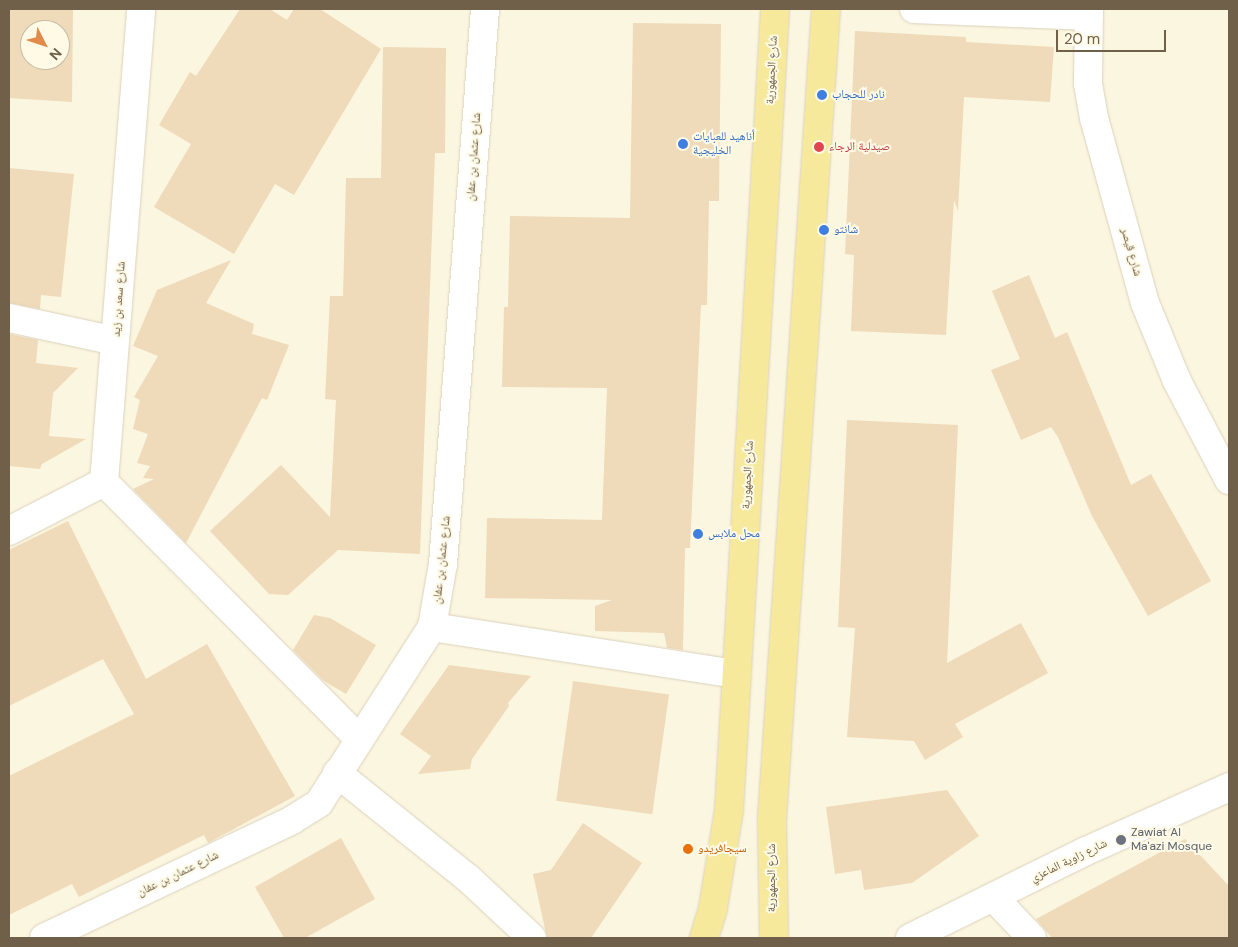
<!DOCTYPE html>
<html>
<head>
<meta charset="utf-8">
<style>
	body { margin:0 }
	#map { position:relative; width:1238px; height:947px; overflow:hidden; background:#fbf6e0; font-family:"DM Sans","Noto Naskh Arabic",sans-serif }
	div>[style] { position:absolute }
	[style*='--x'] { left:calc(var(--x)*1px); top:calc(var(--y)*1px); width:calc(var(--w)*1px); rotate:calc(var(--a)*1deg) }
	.building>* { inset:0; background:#efdab9; transform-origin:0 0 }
	.roads { filter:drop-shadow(0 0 1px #dbd1bb) drop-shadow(0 0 1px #dbd1bb) }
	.minor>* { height:28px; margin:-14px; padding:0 14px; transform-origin:14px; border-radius:14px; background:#fff }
	.major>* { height:28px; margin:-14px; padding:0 14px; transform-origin:14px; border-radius:14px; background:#f7e99b }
	.dots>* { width:14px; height:14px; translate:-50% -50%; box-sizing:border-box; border:2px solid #fefae6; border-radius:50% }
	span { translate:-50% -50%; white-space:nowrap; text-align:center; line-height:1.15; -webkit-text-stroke:4px #fefae6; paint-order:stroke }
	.street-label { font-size:12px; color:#705f49 }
	.shop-label { font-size:12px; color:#366cbe }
	.left { translate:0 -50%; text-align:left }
	.health-label { font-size:12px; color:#be3a42 }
	.worship-label { font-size:12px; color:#5b616d }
	.food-label { font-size:12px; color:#c56008 }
	.frame { position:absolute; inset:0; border:10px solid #705f49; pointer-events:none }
	.north { position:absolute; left:20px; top:20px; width:50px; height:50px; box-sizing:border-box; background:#fefae6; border:1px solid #c5bca7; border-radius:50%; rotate:131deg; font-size:14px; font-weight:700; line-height:20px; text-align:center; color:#705f49 }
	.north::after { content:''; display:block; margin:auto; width:18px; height:22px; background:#e08b4a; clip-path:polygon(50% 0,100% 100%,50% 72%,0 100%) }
	.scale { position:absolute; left:1056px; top:30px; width:110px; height:22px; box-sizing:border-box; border:2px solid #705f49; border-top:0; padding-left:6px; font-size:15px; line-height:18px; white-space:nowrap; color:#705f49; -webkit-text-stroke:4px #fefae6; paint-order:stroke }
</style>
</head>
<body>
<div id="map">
	<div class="building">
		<div style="clip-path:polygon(evenodd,9px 9px,73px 9px,72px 102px,9px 98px,9px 9px,30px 30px,60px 30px,60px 60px,30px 60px,30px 30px)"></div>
		<div style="clip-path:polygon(240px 9px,270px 9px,287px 20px,294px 9px,320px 9px,381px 49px,294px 195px,275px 184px,234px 254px,154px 207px,191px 144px,159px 125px,190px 72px,196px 76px)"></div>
		<div style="clip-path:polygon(633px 23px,721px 24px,719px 201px,709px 201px,707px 305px,701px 305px,690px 548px,685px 548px,683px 650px,667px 648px,664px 633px,595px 631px,595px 606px,612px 600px,485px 598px,487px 518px,602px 520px,607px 388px,502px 387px,504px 307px,508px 307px,510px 216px,630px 218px)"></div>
		<div style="clip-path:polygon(855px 31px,966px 37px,966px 42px,1054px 47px,1050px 102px,964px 97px,958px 211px,954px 200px,946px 335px,851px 331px,854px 255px,845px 254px)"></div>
		<div style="clip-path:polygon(383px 47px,446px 48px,445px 153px,435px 153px,420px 554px,338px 550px,288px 595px,269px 594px,210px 531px,281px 465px,330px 517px,336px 400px,325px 399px,330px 296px,343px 296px,346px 178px,381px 178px)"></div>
		<div style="clip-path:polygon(9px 168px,74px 174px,61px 297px,41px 295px,40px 309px,9px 303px)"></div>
		<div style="clip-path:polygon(231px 260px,206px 303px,254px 324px,252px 334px,289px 345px,267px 400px,262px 398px,186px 543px,133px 489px,154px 479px,143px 478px,150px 466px,137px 463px,148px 434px,133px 429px,140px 400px,134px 397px,158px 356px,133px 346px,157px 290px)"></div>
		<div style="clip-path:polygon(1029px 275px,1055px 338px,1067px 332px,1131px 485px,1151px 474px,1211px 581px,1148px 616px,1092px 516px,1058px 437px,1051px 427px,1021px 440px,991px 370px,1020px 359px,992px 291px)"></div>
		<div style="clip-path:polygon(9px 334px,38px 340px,36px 363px,78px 368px,53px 393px,49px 436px,86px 439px,42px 464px,40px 469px,9px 466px)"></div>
		<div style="clip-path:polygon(847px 420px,958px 425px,947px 663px,1021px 623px,1048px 673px,955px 724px,963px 737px,925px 760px,914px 741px,847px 737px,855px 628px,838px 627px)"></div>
		<div style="clip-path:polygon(68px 521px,146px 679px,207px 644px,295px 796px,208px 843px,204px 835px,79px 897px,72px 884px,9px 915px,9px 776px,134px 714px,103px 659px,9px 706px,9px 550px)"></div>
		<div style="clip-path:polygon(314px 615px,330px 618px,376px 645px,346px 694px,324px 681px,293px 650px)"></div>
		<div style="clip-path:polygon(449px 665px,531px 676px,508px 703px,509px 706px,472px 759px,470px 769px,418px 774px,431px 756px,400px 734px)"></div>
		<div style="left:573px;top:681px;width:97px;height:121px;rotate:8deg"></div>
		<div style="clip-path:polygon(947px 790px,979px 836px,912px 883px,864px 890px,861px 870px,835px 874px,826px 807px)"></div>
		<div style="clip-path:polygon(583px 823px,642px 863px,591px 938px,547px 938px,533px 874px,551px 870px)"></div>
		<div style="clip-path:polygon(341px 838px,375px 899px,305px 938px,284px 938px,255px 887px)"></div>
		<div style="clip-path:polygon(1185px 839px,1229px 886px,1229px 938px,1052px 938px,1036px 919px)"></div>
	</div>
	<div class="roads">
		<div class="minor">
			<div style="--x:914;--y:9;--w:175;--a:2.3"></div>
			<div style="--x:1089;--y:9;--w:75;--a:90.8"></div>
			<div style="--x:1088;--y:84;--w:35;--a:80"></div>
			<div style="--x:1094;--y:118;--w:192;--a:74.6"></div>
			<div style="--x:1145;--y:303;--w:84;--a:67.7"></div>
			<div style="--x:1177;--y:381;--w:112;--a:62.3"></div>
			<div style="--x:9;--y:318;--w:108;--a:12.2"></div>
			<div style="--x:104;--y:482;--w:362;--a:45.2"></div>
			<div style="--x:9;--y:531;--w:107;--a:-27.3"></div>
			<div style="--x:104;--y:482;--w:474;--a:-85.5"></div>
			<div style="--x:432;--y:627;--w:308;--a:8.8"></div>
			<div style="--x:337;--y:773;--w:169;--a:38.8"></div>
			<div style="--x:469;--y:879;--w:86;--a:43.1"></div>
			<div style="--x:995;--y:899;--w:54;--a:46.5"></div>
			<div style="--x:44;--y:938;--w:275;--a:-25.4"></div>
			<div style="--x:292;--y:820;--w:32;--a:-32"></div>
			<div style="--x:319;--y:803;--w:209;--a:-57.3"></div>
			<div style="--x:432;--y:627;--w:64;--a:-80.1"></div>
			<div style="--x:443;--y:564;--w:557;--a:-85.67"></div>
			<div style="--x:910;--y:938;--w:196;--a:-26.3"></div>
			<div style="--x:1086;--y:851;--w:157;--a:-24.1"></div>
		</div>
		<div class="major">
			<div style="--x:704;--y:938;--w:31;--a:-73"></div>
			<div style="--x:713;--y:908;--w:99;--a:-80.7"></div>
			<div style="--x:729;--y:810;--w:802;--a:-86.71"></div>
			<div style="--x:774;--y:938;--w:119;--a:-91"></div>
			<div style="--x:772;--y:819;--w:812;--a:-86.19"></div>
		</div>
	</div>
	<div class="dots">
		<div style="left:822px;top:95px;background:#3f7fe0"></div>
		<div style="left:683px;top:144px;background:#3f7fe0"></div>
		<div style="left:819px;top:147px;background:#e0444e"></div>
		<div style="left:824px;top:230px;background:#3f7fe0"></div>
		<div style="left:698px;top:534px;background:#3f7fe0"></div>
		<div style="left:1121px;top:840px;background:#6b7280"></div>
		<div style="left:688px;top:849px;background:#e8710a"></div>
	</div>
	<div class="street-label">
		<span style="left:772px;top:70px;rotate:-87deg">شارع الجمهورية</span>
		<span style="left:474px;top:157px;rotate:-86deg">شارع عثمان بن عفان</span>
		<span style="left:1131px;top:252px;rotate:74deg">شارع قيصر</span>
		<span style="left:119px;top:299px;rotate:-86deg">شارع سعد بن زيد</span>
		<span style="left:748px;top:475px;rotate:-87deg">شارع الجمهورية</span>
		<span style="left:442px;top:560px;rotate:-84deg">شارع عثمان بن عفان</span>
		<span style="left:1069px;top:861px;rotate:-26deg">شارع زاوية الماعزي</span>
		<span style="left:178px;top:874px;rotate:-26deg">شارع عثمان بن عفان</span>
		<span style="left:772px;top:878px;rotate:-90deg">شارع الجمهورية</span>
	</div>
	<div class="shop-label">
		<span class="left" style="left:832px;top:95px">نادر للحجاب</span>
		<span class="left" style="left:693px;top:144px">أناهيد للعبايات<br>الخليجية</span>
		<span class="left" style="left:834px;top:230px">شانتو</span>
		<span class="left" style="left:708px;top:534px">محل ملابس</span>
	</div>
	<div class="health-label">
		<span class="left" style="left:829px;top:147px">صيدلية الرجاء</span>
	</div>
	<div class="worship-label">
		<span class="left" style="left:1131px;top:840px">Zawiat Al<br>Ma'azi Mosque</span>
	</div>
	<div class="food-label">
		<span class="left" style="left:698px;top:849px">سيجافريدو</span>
	</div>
	<div class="frame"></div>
	<div class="north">N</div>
	<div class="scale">20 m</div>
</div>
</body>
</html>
